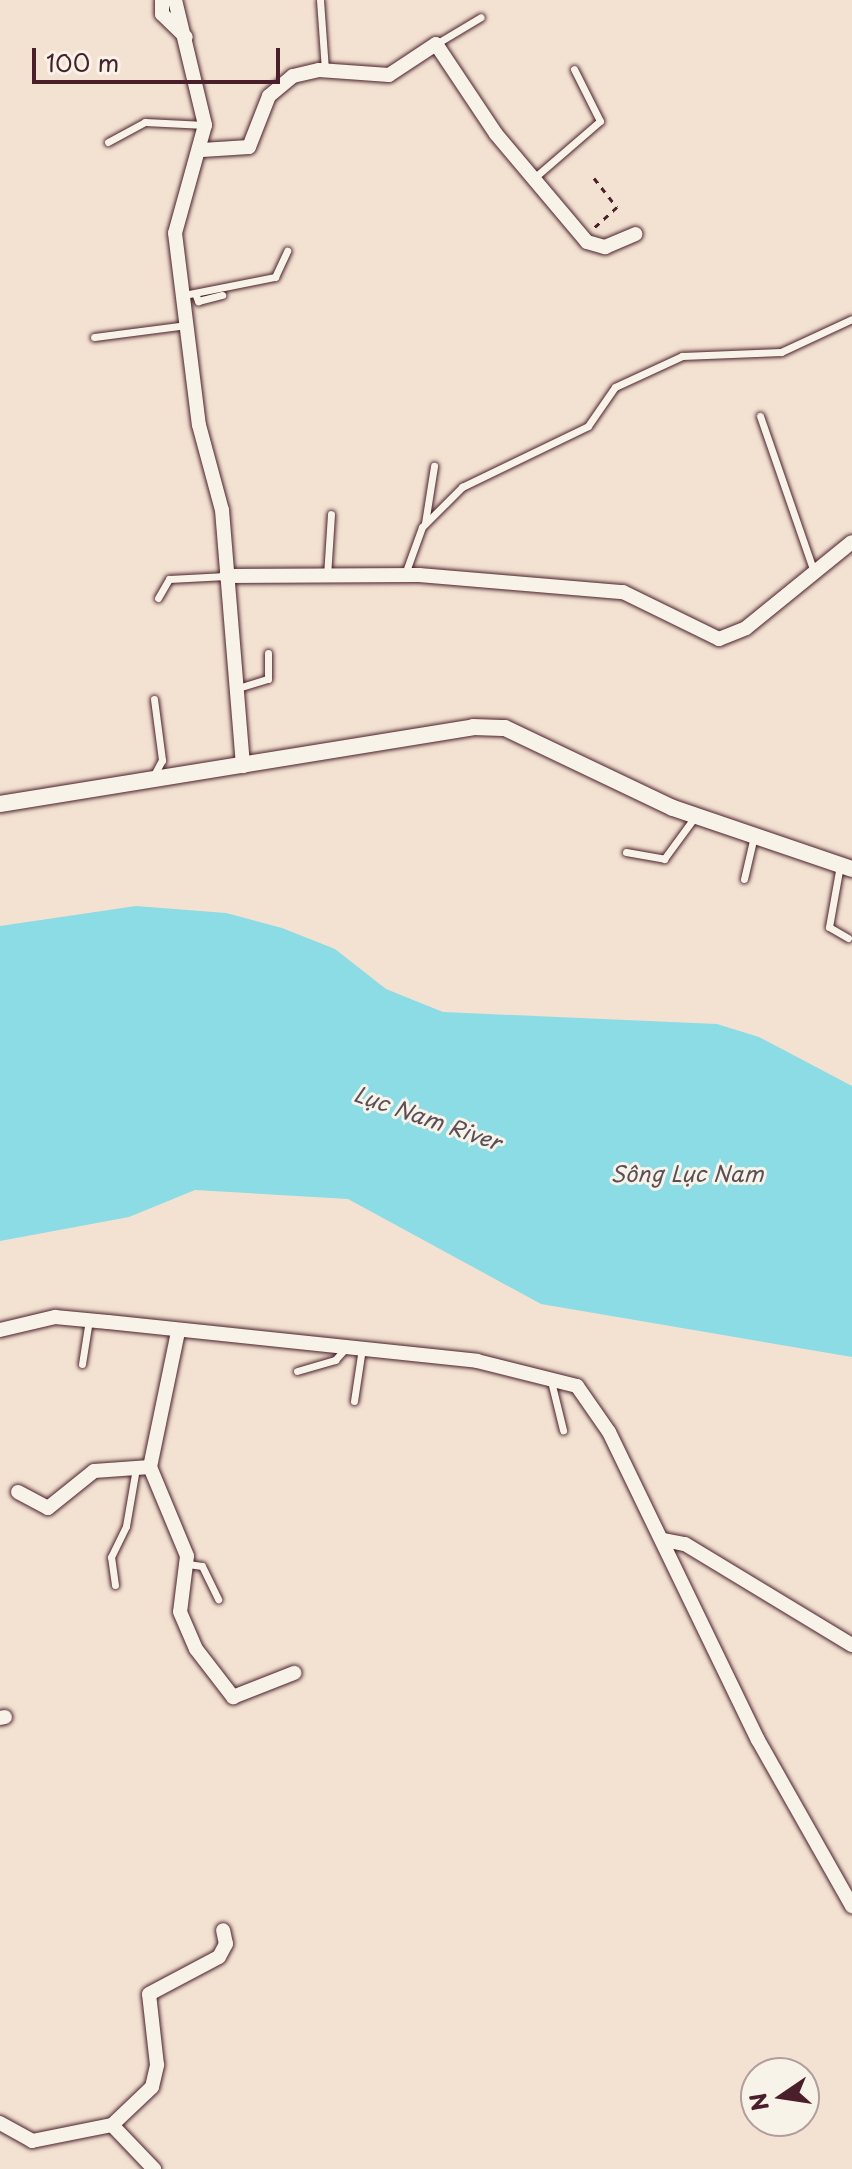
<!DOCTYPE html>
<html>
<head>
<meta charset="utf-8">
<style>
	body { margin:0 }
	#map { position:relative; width:852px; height:2169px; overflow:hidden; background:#f3e2d1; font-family:"Playpen Sans",sans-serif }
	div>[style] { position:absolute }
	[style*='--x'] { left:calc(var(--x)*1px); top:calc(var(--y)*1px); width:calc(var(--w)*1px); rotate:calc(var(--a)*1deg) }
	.water>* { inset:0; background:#8bdce4 }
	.path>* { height:3px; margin-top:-1.5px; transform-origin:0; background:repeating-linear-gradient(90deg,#4a1f2b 0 6px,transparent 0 12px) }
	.roads { filter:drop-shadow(0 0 2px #4a1f2b) drop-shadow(0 0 2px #4a1f2b) }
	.service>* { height:7px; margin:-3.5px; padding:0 3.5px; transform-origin:3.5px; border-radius:3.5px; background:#f7f3e8 }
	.minor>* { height:14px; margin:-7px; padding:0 7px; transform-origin:7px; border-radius:7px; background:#f7f3e8 }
	.tertiary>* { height:16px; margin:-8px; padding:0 8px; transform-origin:8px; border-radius:8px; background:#f7f3e8 }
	span { translate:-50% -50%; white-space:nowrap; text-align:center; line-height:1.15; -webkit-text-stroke:6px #f7f3e8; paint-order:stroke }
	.water-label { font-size:22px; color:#5a4e59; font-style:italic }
	.north { position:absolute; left:740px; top:2057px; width:80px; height:80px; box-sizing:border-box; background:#f7f3e8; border:2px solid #b29e9c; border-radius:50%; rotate:257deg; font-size:22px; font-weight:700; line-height:32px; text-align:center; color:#4a1f2b }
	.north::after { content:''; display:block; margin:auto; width:28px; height:36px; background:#4a1f2b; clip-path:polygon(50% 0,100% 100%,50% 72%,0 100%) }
	.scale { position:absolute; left:32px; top:48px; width:248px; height:36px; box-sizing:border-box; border:4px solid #4a1f2b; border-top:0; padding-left:10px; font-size:24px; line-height:28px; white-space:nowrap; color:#4a1f2b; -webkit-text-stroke:6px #f7f3e8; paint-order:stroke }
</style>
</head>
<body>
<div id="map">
	<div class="water">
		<div style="clip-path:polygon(136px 906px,226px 913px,282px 928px,335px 949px,386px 989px,443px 1012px,717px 1024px,759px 1037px,852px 1086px,852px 1357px,541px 1304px,348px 1199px,195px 1190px,129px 1217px,0 1241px,0 926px)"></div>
	</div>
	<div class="path">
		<div style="--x:594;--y:178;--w:37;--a:52"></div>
		<div style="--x:617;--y:207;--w:30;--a:138"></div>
	</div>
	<div class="roads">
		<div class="service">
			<div style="--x:320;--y:0;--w:70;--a:85.9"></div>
			<div style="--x:436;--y:44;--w:52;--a:-31"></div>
			<div style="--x:108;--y:142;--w:42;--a:-28.4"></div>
			<div style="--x:145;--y:122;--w:60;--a:2.9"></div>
			<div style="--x:534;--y:178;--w:87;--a:-40.8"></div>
			<div style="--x:600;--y:121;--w:58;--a:-116.6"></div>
			<div style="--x:195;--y:293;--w:9;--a:69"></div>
			<div style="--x:198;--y:301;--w:25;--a:-14"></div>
			<div style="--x:184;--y:295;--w:93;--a:-11.2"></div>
			<div style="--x:275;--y:277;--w:29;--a:-65"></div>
			<div style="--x:94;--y:337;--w:94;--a:-7.4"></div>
			<div style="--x:760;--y:416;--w:162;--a:70.9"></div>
			<div style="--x:425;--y:523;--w:58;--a:-81"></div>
			<div style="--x:405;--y:574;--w:50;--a:-70.1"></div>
			<div style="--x:422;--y:527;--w:57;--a:-45"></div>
			<div style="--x:462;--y:487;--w:140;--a:-25.8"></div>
			<div style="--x:588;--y:426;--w:47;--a:-55.3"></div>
			<div style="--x:615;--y:387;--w:74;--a:-24.8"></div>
			<div style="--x:682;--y:356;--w:99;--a:-2.3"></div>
			<div style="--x:781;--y:352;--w:78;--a:-24.9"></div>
			<div style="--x:327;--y:576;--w:62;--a:-86.3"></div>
			<div style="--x:158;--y:598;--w:22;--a:-60"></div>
			<div style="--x:169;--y:579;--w:57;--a:-3"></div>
			<div style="--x:238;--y:688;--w:31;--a:-17"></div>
			<div style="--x:268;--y:679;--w:26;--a:-90"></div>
			<div style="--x:154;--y:699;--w:62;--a:82.5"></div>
			<div style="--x:162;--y:760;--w:17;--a:118"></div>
			<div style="--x:626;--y:852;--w:39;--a:10"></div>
			<div style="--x:664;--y:859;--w:51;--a:-53.8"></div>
			<div style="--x:840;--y:865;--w:63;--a:100.1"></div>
			<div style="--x:829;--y:927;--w:22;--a:30"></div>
			<div style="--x:744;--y:879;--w:44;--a:-76.9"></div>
			<div style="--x:82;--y:1364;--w:45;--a:-81"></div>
			<div style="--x:297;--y:1371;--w:40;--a:-16"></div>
			<div style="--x:335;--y:1360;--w:15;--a:-48"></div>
			<div style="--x:550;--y:1377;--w:55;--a:76.2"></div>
			<div style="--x:354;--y:1401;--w:54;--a:-81.4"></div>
			<div style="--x:188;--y:1564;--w:14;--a:8"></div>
			<div style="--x:202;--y:1566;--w:37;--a:64"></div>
			<div style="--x:115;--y:1585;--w:28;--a:-98"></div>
			<div style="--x:111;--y:1557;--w:34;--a:-64"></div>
			<div style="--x:126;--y:1526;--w:59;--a:-80.2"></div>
		</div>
		<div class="minor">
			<div style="--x:162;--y:0;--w:14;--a:90"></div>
			<div style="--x:162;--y:14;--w:33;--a:44"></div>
			<div style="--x:175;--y:0;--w:129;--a:76.5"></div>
			<div style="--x:205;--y:125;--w:112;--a:105.5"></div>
			<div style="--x:175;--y:233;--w:193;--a:82.9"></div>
			<div style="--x:199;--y:425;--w:88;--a:74.9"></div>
			<div style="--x:222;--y:510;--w:257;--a:85.3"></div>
			<div style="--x:202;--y:150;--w:47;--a:-3.7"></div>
			<div style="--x:249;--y:147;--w:55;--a:-68.6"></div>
			<div style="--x:269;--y:96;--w:31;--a:-40"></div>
			<div style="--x:293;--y:76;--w:27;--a:-13"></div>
			<div style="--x:319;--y:70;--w:70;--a:4.1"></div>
			<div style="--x:389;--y:75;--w:56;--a:-33.4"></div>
			<div style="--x:436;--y:44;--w:108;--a:56.3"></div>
			<div style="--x:496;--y:134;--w:141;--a:49.9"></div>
			<div style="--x:587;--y:242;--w:19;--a:16"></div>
			<div style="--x:605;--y:247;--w:33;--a:-23"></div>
			<div style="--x:226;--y:576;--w:193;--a:-0.3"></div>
			<div style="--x:419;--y:575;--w:205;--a:4.8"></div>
			<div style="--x:623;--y:592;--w:107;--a:26.1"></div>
			<div style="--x:719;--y:639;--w:29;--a:-22"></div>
			<div style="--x:746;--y:628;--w:136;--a:-39.1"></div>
			<div style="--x:0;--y:1330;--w:57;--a:-13.3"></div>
			<div style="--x:55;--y:1317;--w:53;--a:5.4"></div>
			<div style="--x:108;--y:1322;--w:371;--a:6"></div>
			<div style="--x:477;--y:1361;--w:103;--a:14"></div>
			<div style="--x:577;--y:1386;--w:56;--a:55.2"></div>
			<div style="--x:609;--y:1432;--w:342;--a:64.2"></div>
			<div style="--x:758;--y:1740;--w:191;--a:60.5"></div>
			<div style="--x:150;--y:1467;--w:96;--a:67.4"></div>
			<div style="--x:187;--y:1556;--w:56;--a:97.1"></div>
			<div style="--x:180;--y:1612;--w:40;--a:66.6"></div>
			<div style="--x:196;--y:1649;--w:61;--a:52.4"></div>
			<div style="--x:233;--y:1697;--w:66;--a:-21.5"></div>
			<div style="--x:18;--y:1492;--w:34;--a:28"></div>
			<div style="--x:48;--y:1508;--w:59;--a:-38.8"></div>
			<div style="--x:94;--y:1471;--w:56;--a:-4.1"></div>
			<div style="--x:150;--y:1467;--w:138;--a:-78.3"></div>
			<div style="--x:664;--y:1540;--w:21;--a:11"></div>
			<div style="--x:685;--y:1544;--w:195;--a:31.2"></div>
			<div style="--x:0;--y:1718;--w:5;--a:-11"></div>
			<div style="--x:0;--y:2123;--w:37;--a:29"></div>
			<div style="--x:32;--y:2141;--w:82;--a:-11.3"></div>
			<div style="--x:112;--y:2125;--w:61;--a:46.3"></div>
			<div style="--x:112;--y:2125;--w:55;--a:-43.5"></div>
			<div style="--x:152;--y:2087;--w:23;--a:-77"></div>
			<div style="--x:157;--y:2065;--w:71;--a:-96.4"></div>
			<div style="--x:149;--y:1994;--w:79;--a:-27.9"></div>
			<div style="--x:219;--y:1957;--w:15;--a:-62"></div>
			<div style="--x:226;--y:1944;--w:14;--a:-102"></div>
		</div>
		<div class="tertiary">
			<div style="--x:0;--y:804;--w:479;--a:-9.2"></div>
			<div style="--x:473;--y:727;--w:32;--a:2"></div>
			<div style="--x:505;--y:728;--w:186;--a:25.5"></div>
			<div style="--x:673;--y:808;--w:189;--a:18.8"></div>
		</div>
	</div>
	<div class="water-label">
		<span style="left:428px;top:1117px;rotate:19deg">Lục Nam River</span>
		<span style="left:687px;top:1173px">Sông Lục Nam</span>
	</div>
	<div class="north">N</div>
	<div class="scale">100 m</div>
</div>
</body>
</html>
